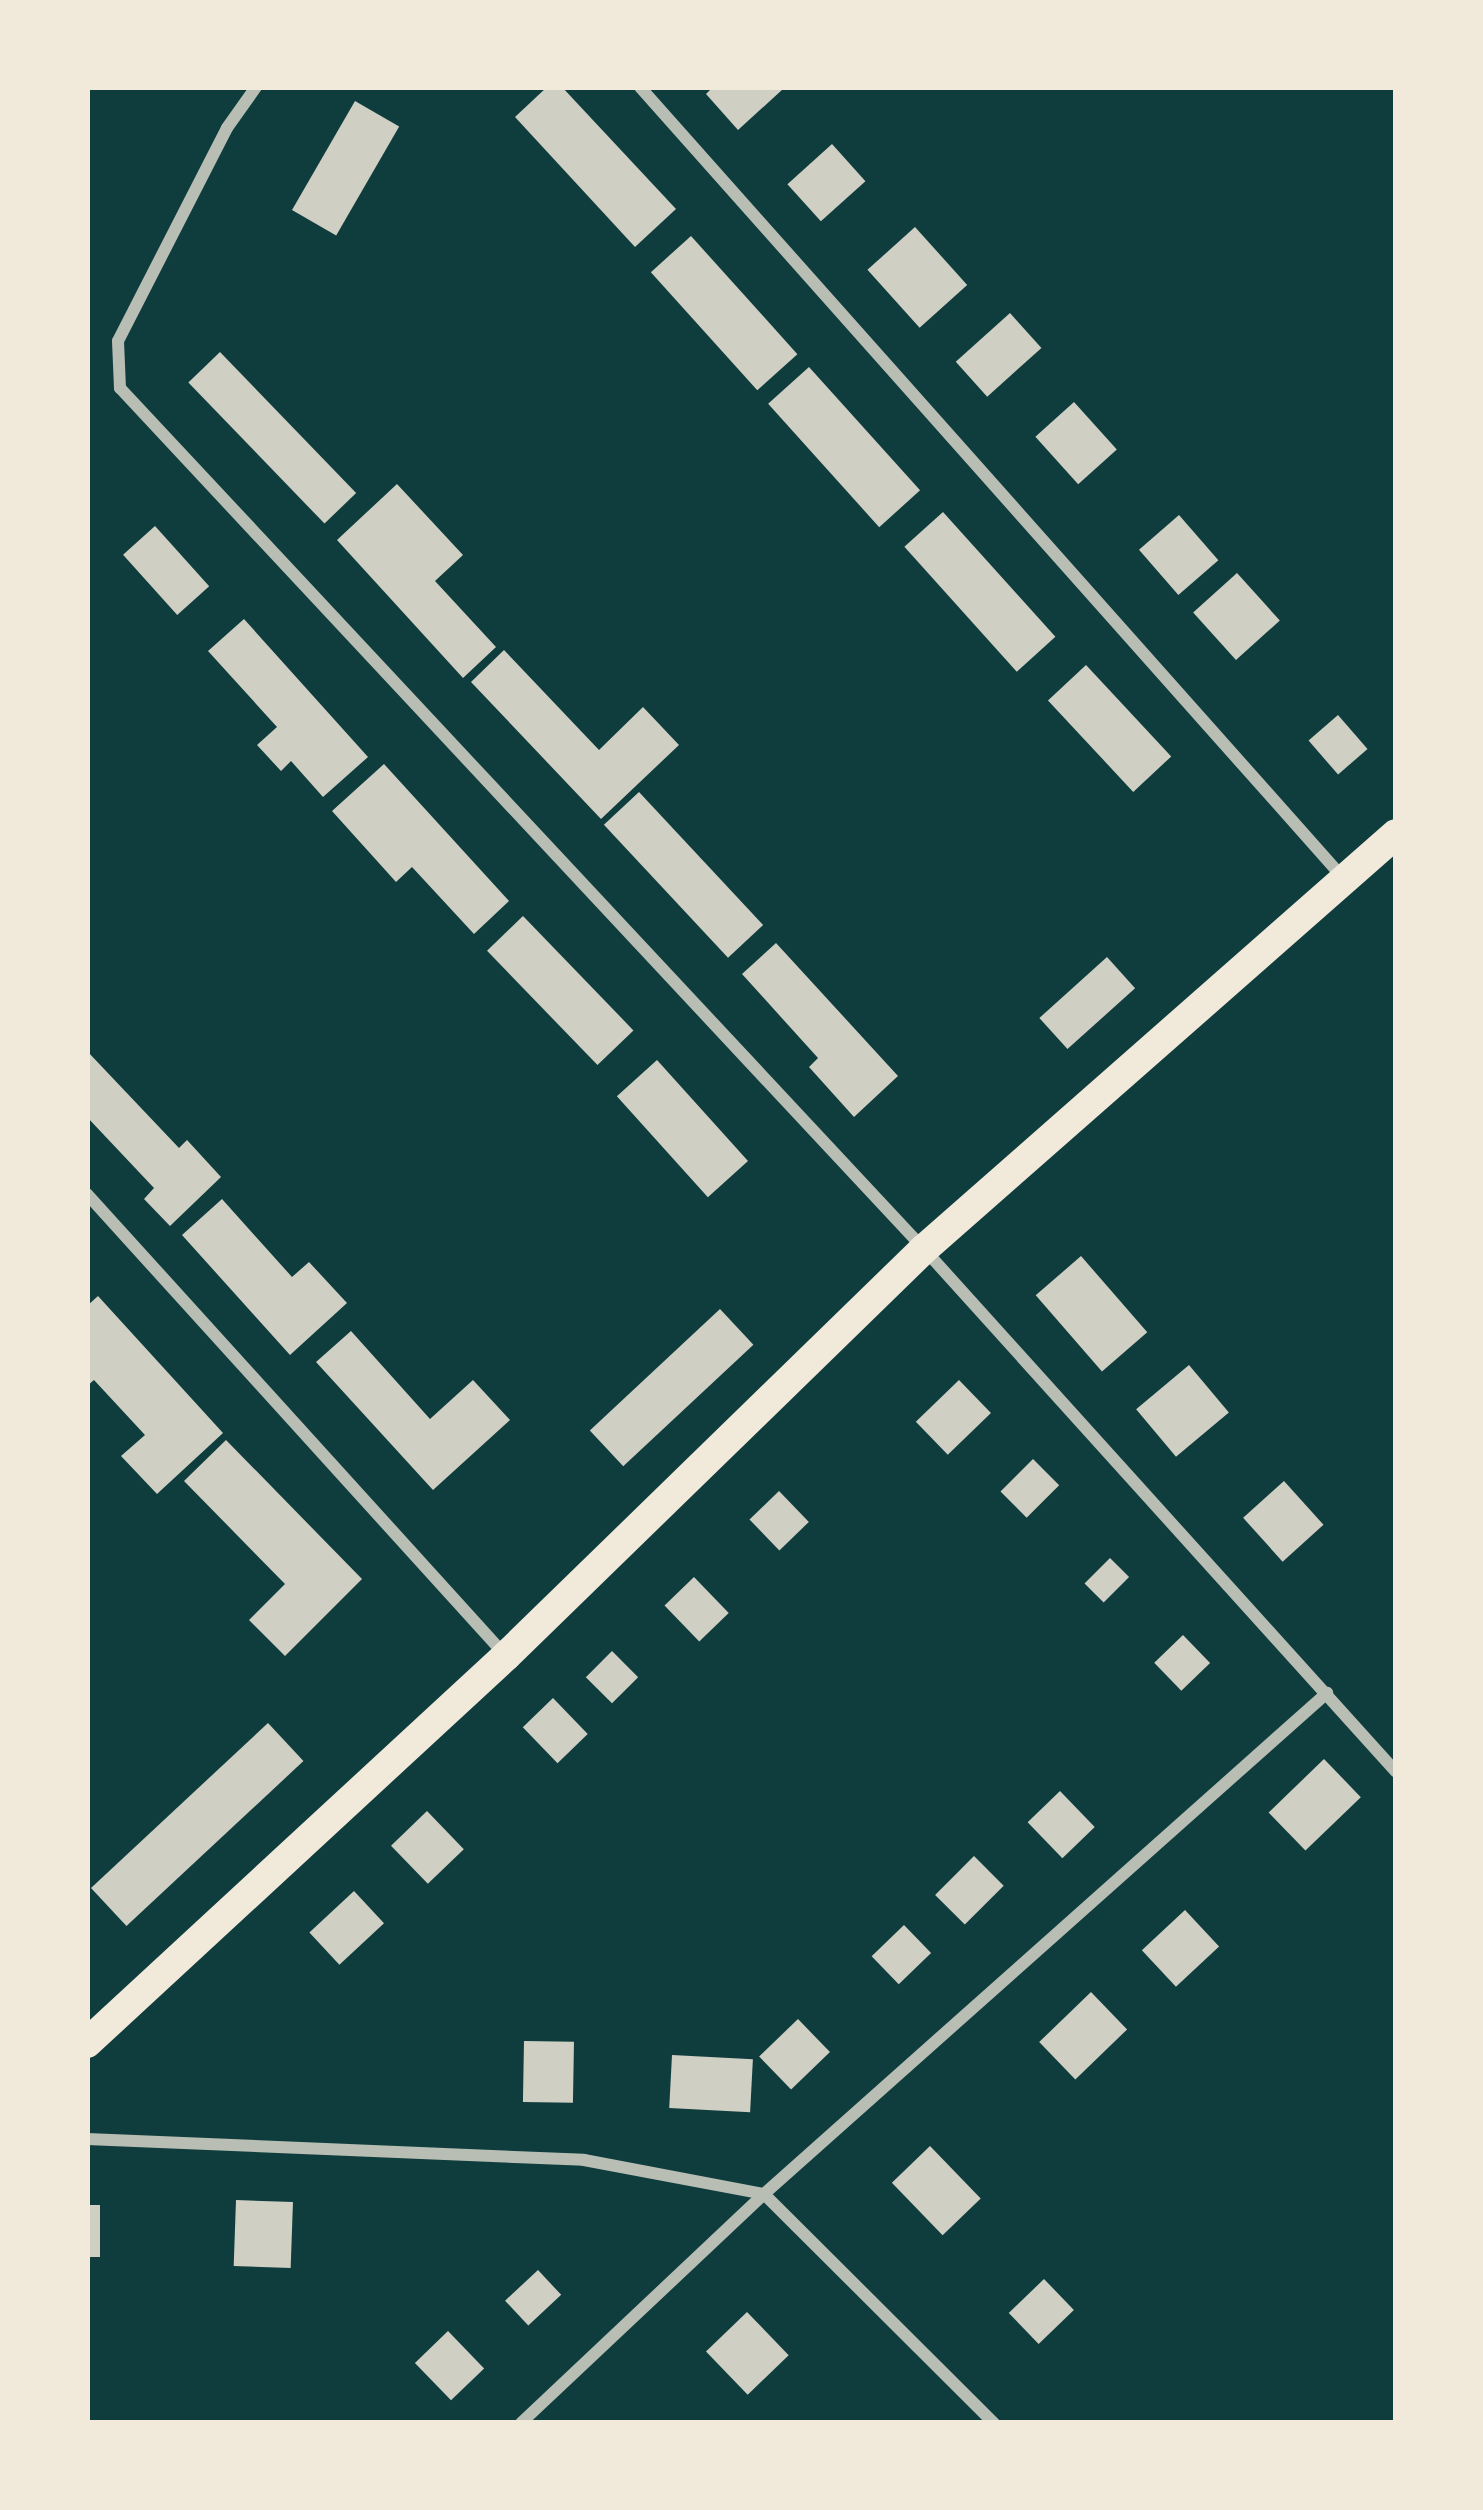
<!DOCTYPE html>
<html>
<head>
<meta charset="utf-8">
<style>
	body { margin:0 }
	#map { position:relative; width:1483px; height:2510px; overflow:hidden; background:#0f3d3e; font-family:"Sofia Sans Condensed",sans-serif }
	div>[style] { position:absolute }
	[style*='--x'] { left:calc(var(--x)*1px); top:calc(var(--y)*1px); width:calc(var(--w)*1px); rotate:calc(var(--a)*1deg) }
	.building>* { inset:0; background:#cfcfc3; transform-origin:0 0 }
	.minor>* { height:12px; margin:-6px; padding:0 6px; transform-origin:6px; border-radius:6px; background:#b8beb3 }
	.primary>* { height:30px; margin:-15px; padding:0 15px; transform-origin:15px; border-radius:15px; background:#f1e9da }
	span { translate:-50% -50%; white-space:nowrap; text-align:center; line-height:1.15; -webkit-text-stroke:12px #f1e9da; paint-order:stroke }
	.frame { position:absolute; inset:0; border:90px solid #f1e9da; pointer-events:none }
</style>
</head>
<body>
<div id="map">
	<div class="building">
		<div style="clip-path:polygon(547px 87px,562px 87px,676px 209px,635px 247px,515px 117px)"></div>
		<div style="clip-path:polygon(713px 87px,781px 87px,783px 89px,738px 130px,706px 94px)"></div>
		<div style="left:355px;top:101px;width:51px;height:126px;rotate:30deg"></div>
		<div style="left:832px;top:144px;width:50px;height:60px;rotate:48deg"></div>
		<div style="left:915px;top:227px;width:78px;height:64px;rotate:48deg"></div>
		<div style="left:691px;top:236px;width:159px;height:54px;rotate:48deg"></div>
		<div style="left:1010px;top:313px;width:47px;height:73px;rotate:48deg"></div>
		<div style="left:220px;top:352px;width:196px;height:44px;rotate:46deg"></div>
		<div style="left:809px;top:367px;width:166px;height:55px;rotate:48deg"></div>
		<div style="left:1074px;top:402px;width:64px;height:52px;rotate:48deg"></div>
		<div style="clip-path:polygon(397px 484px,463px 555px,435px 581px,496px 647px,463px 678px,337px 540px)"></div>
		<div style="left:943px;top:512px;width:168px;height:52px;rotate:48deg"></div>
		<div style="left:1179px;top:515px;width:60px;height:53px;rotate:49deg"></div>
		<div style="left:155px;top:526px;width:81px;height:43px;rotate:48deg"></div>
		<div style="left:1237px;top:573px;width:64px;height:59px;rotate:48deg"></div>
		<div style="clip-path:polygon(244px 619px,368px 757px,323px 797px,291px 761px,281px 771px,257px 745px,277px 727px,208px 651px)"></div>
		<div style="clip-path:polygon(504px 650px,599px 750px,643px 707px,679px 745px,601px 819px,471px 682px)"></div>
		<div style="left:1086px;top:665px;width:125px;height:52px;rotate:47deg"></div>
		<div style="left:1338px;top:715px;width:45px;height:39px;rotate:49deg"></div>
		<div style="clip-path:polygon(384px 764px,509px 901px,474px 934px,412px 867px,396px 882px,332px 811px)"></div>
		<div style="left:639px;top:792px;width:182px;height:48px;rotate:47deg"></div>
		<div style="left:523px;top:916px;width:159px;height:50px;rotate:46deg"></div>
		<div style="clip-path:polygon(776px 943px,898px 1076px,854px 1117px,809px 1067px,818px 1058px,742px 974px)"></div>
		<div style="left:1107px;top:957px;width:42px;height:91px;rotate:48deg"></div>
		<div style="clip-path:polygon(87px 1051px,179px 1148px,187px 1140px,221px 1177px,170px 1226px,144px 1199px,154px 1188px,87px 1117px)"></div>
		<div style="left:657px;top:1060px;width:136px;height:54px;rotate:48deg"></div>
		<div style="clip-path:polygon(222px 1199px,292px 1277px,309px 1262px,347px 1303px,290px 1355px,182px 1235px)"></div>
		<div style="left:1081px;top:1256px;width:101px;height:60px;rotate:49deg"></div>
		<div style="clip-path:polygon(98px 1296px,223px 1433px,157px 1494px,121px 1456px,145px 1435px,94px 1380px,87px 1386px,87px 1306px)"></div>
		<div style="left:720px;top:1309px;width:49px;height:178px;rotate:47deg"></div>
		<div style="clip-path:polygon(351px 1331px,430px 1419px,473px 1380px,510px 1420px,433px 1490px,316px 1362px)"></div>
		<div style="left:1189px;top:1365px;width:62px;height:69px;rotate:50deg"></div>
		<div style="left:959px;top:1380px;width:46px;height:60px;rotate:46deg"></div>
		<div style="clip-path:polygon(226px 1440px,362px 1579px,285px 1656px,249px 1620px,285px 1584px,184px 1481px)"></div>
		<div style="left:1033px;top:1459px;width:37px;height:46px;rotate:45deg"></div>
		<div style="left:1284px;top:1481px;width:59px;height:55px;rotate:48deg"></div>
		<div style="left:779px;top:1491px;width:43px;height:41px;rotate:46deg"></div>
		<div style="left:1110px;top:1558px;width:27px;height:36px;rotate:45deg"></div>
		<div style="left:694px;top:1577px;width:50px;height:41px;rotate:46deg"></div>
		<div style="left:1183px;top:1635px;width:39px;height:40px;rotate:46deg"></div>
		<div style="left:612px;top:1651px;width:37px;height:37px;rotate:45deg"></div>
		<div style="left:553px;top:1698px;width:50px;height:42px;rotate:46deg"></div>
		<div style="left:268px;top:1723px;width:52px;height:242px;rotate:47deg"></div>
		<div style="left:1324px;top:1759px;width:53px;height:77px;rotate:46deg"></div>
		<div style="left:1060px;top:1791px;width:50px;height:45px;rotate:46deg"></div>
		<div style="left:427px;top:1811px;width:53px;height:50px;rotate:46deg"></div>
		<div style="left:974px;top:1856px;width:42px;height:55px;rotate:45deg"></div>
		<div style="left:354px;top:1891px;width:44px;height:61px;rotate:47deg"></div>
		<div style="left:1185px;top:1910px;width:50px;height:59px;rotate:47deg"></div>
		<div style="left:904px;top:1925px;width:39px;height:45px;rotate:46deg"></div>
		<div style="left:1091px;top:1992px;width:52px;height:72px;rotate:46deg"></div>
		<div style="left:798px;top:2019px;width:46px;height:54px;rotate:46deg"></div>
		<div style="left:524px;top:2041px;width:50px;height:61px;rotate:1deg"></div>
		<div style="left:672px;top:2055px;width:81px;height:53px;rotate:3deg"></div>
		<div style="left:930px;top:2146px;width:73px;height:53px;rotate:46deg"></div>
		<div style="left:236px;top:2200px;width:57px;height:66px;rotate:2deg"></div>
		<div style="left:87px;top:2205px;width:13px;height:52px"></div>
		<div style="left:538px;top:2270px;width:34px;height:45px;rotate:47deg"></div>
		<div style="left:1044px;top:2279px;width:43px;height:49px;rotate:46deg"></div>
		<div style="left:747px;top:2312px;width:60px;height:57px;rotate:46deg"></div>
		<div style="left:448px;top:2331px;width:52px;height:46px;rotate:46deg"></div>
	</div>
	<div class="minor">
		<div style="--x:256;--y:87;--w:50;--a:125.3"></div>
		<div style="--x:227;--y:128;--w:239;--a:117.1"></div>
		<div style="--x:118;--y:341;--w:47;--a:87.6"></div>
		<div style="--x:120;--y:388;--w:1178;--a:46.96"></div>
		<div style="--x:924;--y:1249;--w:704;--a:47.93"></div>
		<div style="--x:640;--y:87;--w:1061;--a:48.36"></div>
		<div style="--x:87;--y:1194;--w:622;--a:47.8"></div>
		<div style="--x:87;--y:2139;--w:497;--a:2.4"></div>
		<div style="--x:584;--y:2160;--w:183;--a:10.7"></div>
		<div style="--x:764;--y:2194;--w:325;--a:44.9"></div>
		<div style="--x:521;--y:2423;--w:334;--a:-43.3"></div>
		<div style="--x:764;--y:2194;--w:754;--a:-41.67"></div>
	</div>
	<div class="primary">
		<div style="--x:87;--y:2043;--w:570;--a:-42.73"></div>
		<div style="--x:506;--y:1656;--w:583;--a:-44.24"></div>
		<div style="--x:924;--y:1249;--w:628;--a:-41.32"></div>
	</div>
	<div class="frame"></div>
</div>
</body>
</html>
